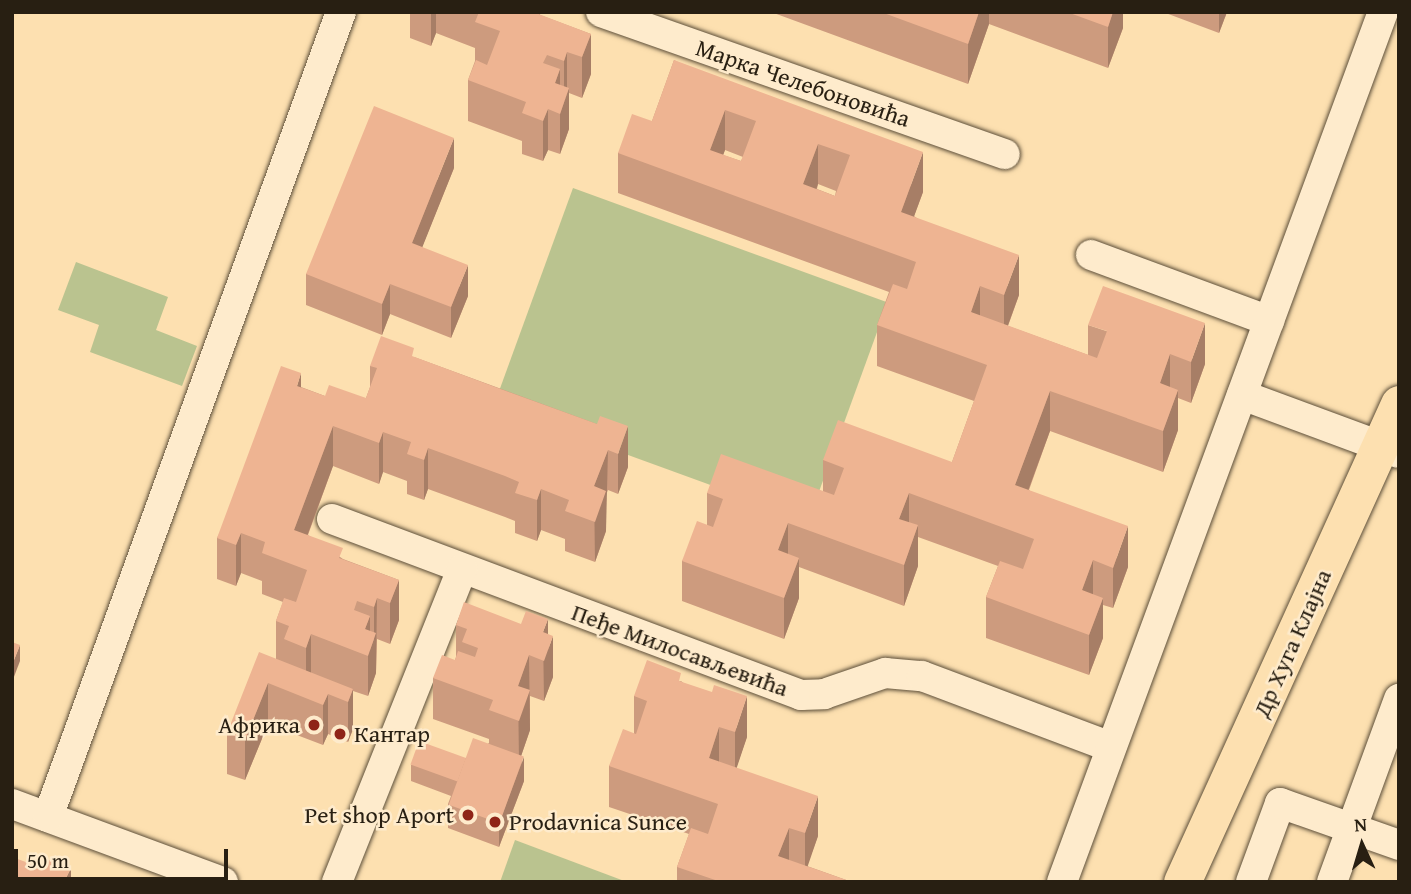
<!DOCTYPE html>
<html>
<head>
<meta charset="utf-8">
<style>
	body { margin:0 }
	#map { position:relative; width:1411px; height:894px; overflow:hidden; background:#fde0b0; font-family:"Gentium Book Plus",serif }
	div>[style] { position:absolute }
	[style*='--x'] { left:calc(var(--x)*1px); top:calc(var(--y)*1px); width:calc(var(--w)*1px); rotate:calc(var(--a)*1deg) }
	.green>* { inset:0; background:#bac38f; transform-origin:0 0 }
	.roads { filter:drop-shadow(0 0 2px #5d4f3a) drop-shadow(0 0 2px #5d4f3a) }
	.minor>* { height:30px; margin:-15px; padding:0 15px; transform-origin:15px; border-radius:15px; background:#feebcc }
	.major>* { height:37px; margin:-18.5px; padding:0 18.5px; transform-origin:18.5px; border-radius:18.5px; background:#fde0b0 }
	.wall>* { inset:0; background:#cd9b7e }
	.shaded-wall>* { inset:0; background:#a77e66 }
	.building>* { inset:0; background:#eeb492; transform-origin:0 0 }
	.dots>* { width:19px; height:19px; translate:-50% -50%; box-sizing:border-box; border:4px solid #feebcc; border-radius:50% }
	span { translate:-50% -50%; white-space:nowrap; text-align:center; line-height:1.15; -webkit-text-stroke:5px #feebcc; paint-order:stroke }
	.street-label { font-size:24px; color:#281f12 }
	.poi-label { font-size:24px; color:#281f12 }
	.right { translate:-100% -50%; text-align:right }
	.left { translate:0 -50%; text-align:left }
	.frame { position:absolute; inset:0; border:14px solid #281f12; pointer-events:none }
	.north { position:absolute; left:1327px; top:810px; width:70px; height:70px; -webkit-text-stroke:5px #feebcc; paint-order:stroke; rotate:356deg; font-size:19px; font-weight:700; line-height:28px; text-align:center; color:#281f12 }
	.north::after { content:''; display:block; margin:auto; width:24px; height:32px; background:#281f12; clip-path:polygon(50% 0,100% 100%,50% 72%,0 100%) }
	.scale { position:absolute; left:14px; top:849px; width:214px; height:32px; box-sizing:border-box; border:4px solid #281f12; border-top:0; padding-left:9px; font-size:21px; line-height:24px; white-space:nowrap; color:#281f12; -webkit-text-stroke:5px #feebcc; paint-order:stroke }
</style>
</head>
<body>
<div id="map">
	<div class="green">
		<div style="left:573px;top:188px;width:335px;height:232px;rotate:20deg"></div>
		<div style="clip-path:polygon(76px 262px,168px 297px,156px 330px,197px 346px,182px 386px,90px 352px,99px 325px,58px 310px)"></div>
		<div style="clip-path:polygon(515px 840px,627px 882px,500px 882px)"></div>
	</div>
	<div class="roads">
		<div class="minor">
			<div style="--x:601;--y:12;--w:428;--a:19.4"></div>
			<div style="--x:1091;--y:255;--w:190;--a:20.3"></div>
			<div style="--x:1242;--y:395;--w:167;--a:20.3"></div>
			<div style="--x:332;--y:519;--w:501;--a:20.57"></div>
			<div style="--x:801;--y:695;--w:23;--a:-2"></div>
			<div style="--x:824;--y:694;--w:65;--a:-19"></div>
			<div style="--x:885;--y:673;--w:37;--a:5"></div>
			<div style="--x:922;--y:676;--w:202;--a:20.6"></div>
			<div style="--x:12;--y:804;--w:225;--a:20.3"></div>
			<div style="--x:48;--y:817;--w:857;--a:-70"></div>
			<div style="--x:337;--y:882;--w:337;--a:-68.2"></div>
			<div style="--x:1062;--y:882;--w:927;--a:-69.75"></div>
			<div style="--x:1251;--y:882;--w:84;--a:-69.8"></div>
			<div style="--x:1280;--y:803;--w:126;--a:19.4"></div>
			<div style="--x:1332;--y:882;--w:195;--a:-69.9"></div>
		</div>
		<div class="major">
			<div style="--x:1182;--y:882;--w:525;--a:-65.58"></div>
		</div>
	</div>
	<div class="wall">
		<div style="clip-path:polygon(410px 12px,540px 12px,540px 15px,591px 34px,591px 74px,582px 98px,569px 93px,569px 129px,560px 154px,548px 150px,543px 161px,522px 154px,522px 141px,468px 121px,468px 80px,475px 61px,475px 48px,436px 33px,431px 46px,410px 38px)"></div>
		<div style="clip-path:polygon(771px 12px,1123px 12px,1123px 28px,1108px 68px,989px 24px,968px 84px)"></div>
		<div style="clip-path:polygon(1163px 12px,1227px 12px,1219px 33px)"></div>
		<div style="clip-path:polygon(evenodd,674px 60px,923px 192px,914px 216px,1019px 295px,1008px 326px,1088px 355px,1088px 325px,1205px 364px,1191px 403px,1178px 398px,1178px 430px,1163px 472px,1050px 431px,1029px 490px,1128px 567px,1113px 608px,1103px 605px,1103px 638px,1089px 675px,986px 638px,986px 597px,998px 566px,918px 537px,918px 566px,904px 606px,799px 567px,799px 598px,784px 639px,682px 601px,682px 561px,707px 525px,707px 493px,823px 491px,823px 460px,952px 462px,974px 401px,877px 366px,877px 325px,889px 292px,618px 193px,618px 153px,652px 121px,674px 60px,725px 150px,743px 157px,741px 161px,723px 155px,725px 150px,674px 60px,818px 184px,836px 191px,835px 196px,817px 189px,818px 184px)"></div>
		<div style="clip-path:polygon(454px 168px,422px 247px,468px 296px,451px 338px,390px 314px,382px 335px,306px 305px,306px 274px)"></div>
		<div style="clip-path:polygon(414px 357px,597px 424px,628px 467px,618px 494px,608px 490px,606px 495px,606px 531px,595px 562px,565px 551px,565px 539px,541px 530px,537px 541px,515px 533px,515px 521px,505px 517px,428px 489px,424px 500px,407px 494px,407px 481px,383px 472px,379px 484px,333px 466px,308px 535px,343px 559px,399px 580px,399px 620px,390px 644px,377px 639px,376px 673px,368px 696px,353px 691px,353px 729px,348px 742px,328px 734px,323px 745px,268px 724px,245px 780px,227px 774px,227px 733px,276px 659px,276px 621px,283px 602px,262px 594px,262px 581px,241px 573px,236px 586px,217px 579px,217px 538px,301px 387px,325px 396px,366px 398px,370px 387px,370px 366px)"></div>
		<div style="clip-path:polygon(456px 625px,548px 634px,553px 677px,544px 701px,530px 696px,530px 730px,521px 756px,524px 781px,499px 847px,448px 828px,448px 804px,451px 796px,411px 781px,411px 765px,466px 758px,489px 743px,489px 739px,433px 719px,433px 678px,455px 660px,456px 657px)"></div>
		<div style="clip-path:polygon(681px 681px,747px 737px,736px 768px,818px 836px,807px 866px,852px 882px,677px 882px,677px 867px,689px 834px,609px 807px,609px 766px,634px 733px,634px 696px)"></div>
	</div>
	<div class="shaded-wall">
		<div style="clip-path:polygon(431px 12px,436px 12px,436px 33px,431px 46px)"></div>
		<div style="clip-path:polygon(979px 12px,989px 12px,989px 24px,968px 84px,968px 44px)"></div>
		<div style="clip-path:polygon(1113px 12px,1123px 12px,1123px 28px,1108px 68px,1108px 27px)"></div>
		<div style="clip-path:polygon(1219px 12px,1227px 12px,1219px 33px)"></div>
		<div style="clip-path:polygon(591px 34px,591px 74px,582px 98px,582px 57px)"></div>
		<div style="clip-path:polygon(567px 52px,567px 93px,564px 102px,564px 61px)"></div>
		<div style="clip-path:polygon(560px 69px,560px 110px,555px 83px)"></div>
		<div style="clip-path:polygon(569px 88px,569px 129px,560px 154px,560px 114px)"></div>
		<div style="clip-path:polygon(548px 109px,548px 150px,543px 161px,543px 121px)"></div>
		<div style="clip-path:polygon(725px 110px,725px 150px,711px 187px,710px 150px)"></div>
		<div style="clip-path:polygon(454px 138px,454px 168px,412px 273px,412px 243px)"></div>
		<div style="clip-path:polygon(818px 144px,818px 184px,805px 221px,803px 184px)"></div>
		<div style="clip-path:polygon(923px 152px,923px 192px,901px 252px,901px 212px)"></div>
		<div style="clip-path:polygon(1019px 255px,1019px 295px,1004px 336px,1004px 295px)"></div>
		<div style="clip-path:polygon(468px 265px,468px 296px,451px 338px,451px 307px)"></div>
		<div style="clip-path:polygon(390px 284px,390px 314px,382px 335px,382px 304px)"></div>
		<div style="clip-path:polygon(980px 286px,980px 327px,971px 312px)"></div>
		<div style="clip-path:polygon(1205px 323px,1205px 364px,1191px 403px,1191px 362px)"></div>
		<div style="clip-path:polygon(1170px 354px,1170px 395px,1160px 383px)"></div>
		<div style="clip-path:polygon(301px 373px,301px 414px,297px 386px)"></div>
		<div style="clip-path:polygon(1178px 390px,1178px 430px,1163px 472px,1163px 431px)"></div>
		<div style="clip-path:polygon(1050px 391px,1050px 431px,1015px 526px,1015px 485px)"></div>
		<div style="clip-path:polygon(333px 426px,333px 466px,296px 566px,294px 530px)"></div>
		<div style="clip-path:polygon(628px 426px,628px 467px,618px 494px,618px 454px)"></div>
		<div style="clip-path:polygon(383px 432px,383px 472px,379px 484px,379px 443px)"></div>
		<div style="clip-path:polygon(428px 448px,428px 489px,424px 500px,424px 460px)"></div>
		<div style="clip-path:polygon(608px 450px,606px 531px,595px 562px,594px 486px)"></div>
		<div style="clip-path:polygon(541px 489px,541px 530px,537px 541px,537px 500px)"></div>
		<div style="clip-path:polygon(909px 493px,909px 534px,899px 519px)"></div>
		<div style="clip-path:polygon(788px 523px,788px 564px,778px 550px)"></div>
		<div style="clip-path:polygon(918px 525px,918px 566px,904px 606px,904px 565px)"></div>
		<div style="clip-path:polygon(1128px 526px,1128px 567px,1113px 608px,1113px 568px)"></div>
		<div style="clip-path:polygon(241px 533px,241px 573px,236px 586px,236px 545px)"></div>
		<div style="clip-path:polygon(799px 558px,799px 598px,784px 639px,784px 598px)"></div>
		<div style="clip-path:polygon(1093px 560px,1093px 601px,1082px 590px)"></div>
		<div style="clip-path:polygon(399px 580px,399px 620px,390px 644px,390px 603px)"></div>
		<div style="clip-path:polygon(377px 598px,376px 673px,368px 696px,368px 656px,365px 629px,370px 616px,370px 650px,374px 639px,374px 607px)"></div>
		<div style="clip-path:polygon(1103px 598px,1103px 638px,1089px 675px,1089px 635px)"></div>
		<div style="clip-path:polygon(548px 619px,548px 650px,553px 636px,553px 677px,544px 701px,543px 632px)"></div>
		<div style="clip-path:polygon(311px 634px,311px 675px,306px 688px,306px 648px)"></div>
		<div style="clip-path:polygon(20px 645px,20px 661px,12px 682px,12px 665px)"></div>
		<div style="clip-path:polygon(529px 655px,530px 730px,519px 762px,518px 686px)"></div>
		<div style="clip-path:polygon(268px 683px,268px 724px,245px 780px,245px 740px)"></div>
		<div style="clip-path:polygon(353px 689px,353px 729px,348px 742px,348px 702px)"></div>
		<div style="clip-path:polygon(328px 694px,328px 734px,323px 745px,323px 705px)"></div>
		<div style="clip-path:polygon(747px 696px,747px 737px,735px 773px,735px 732px)"></div>
		<div style="clip-path:polygon(719px 727px,719px 768px,709px 758px)"></div>
		<div style="clip-path:polygon(524px 757px,524px 781px,499px 847px,499px 823px)"></div>
		<div style="clip-path:polygon(818px 796px,818px 836px,805px 874px,805px 833px)"></div>
		<div style="clip-path:polygon(789px 828px,789px 868px,778px 856px)"></div>
		<div style="clip-path:polygon(71px 868px,71px 882px,66px 878px)"></div>
	</div>
	<div class="building">
		<div style="clip-path:polygon(479px 12px,536px 12px,536px 13px,591px 34px,582px 57px,567px 52px,564px 61px,547px 55px,543px 63px,560px 69px,555px 83px,569px 88px,560px 114px,548px 109px,543px 121px,522px 113px,526px 102px,468px 80px,476px 60px,487px 65px,500px 31px,475px 22px)"></div>
		<div style="clip-path:polygon(881px 12px,979px 12px,968px 44px)"></div>
		<div style="clip-path:polygon(1067px 12px,1113px 12px,1108px 27px)"></div>
		<div style="clip-path:polygon(evenodd,674px 60px,923px 152px,901px 212px,1019px 255px,1004px 295px,980px 286px,971px 312px,1097px 358px,1107px 331px,1088px 325px,1103px 286px,1205px 323px,1191px 362px,1170px 354px,1160px 383px,1178px 390px,1163px 431px,1050px 391px,1015px 485px,1128px 526px,1113px 568px,1093px 560px,1082px 590px,1103px 598px,1089px 635px,986px 597px,1000px 561px,1023px 569px,1034px 539px,909px 493px,899px 519px,918px 525px,904px 565px,788px 523px,778px 550px,799px 558px,784px 598px,682px 561px,697px 521px,713px 527px,723px 499px,707px 493px,721px 454px,834px 495px,844px 468px,823px 460px,838px 420px,952px 462px,987px 365px,877px 325px,893px 284px,907px 289px,916px 262px,618px 153px,632px 114px,652px 121px,674px 60px,725px 110px,756px 121px,741px 161px,710px 150px,725px 110px,674px 60px,818px 144px,850px 155px,835px 196px,803px 184px,818px 144px)"></div>
		<div style="clip-path:polygon(374px 106px,454px 138px,412px 243px,468px 265px,451px 307px,390px 284px,382px 304px,306px 274px)"></div>
		<div style="clip-path:polygon(381px 336px,414px 348px,412px 356px,495px 387px,597px 424px,600px 416px,628px 426px,618px 454px,608px 450px,594px 486px,606px 491px,595px 522px,565px 511px,569px 500px,541px 489px,537px 500px,515px 493px,519px 482px,505px 476px,428px 448px,424px 460px,407px 454px,411px 442px,383px 432px,379px 443px,333px 426px,294px 530px,343px 548px,339px 558px,399px 580px,390px 603px,377px 598px,374px 607px,357px 601px,354px 610px,370px 616px,365px 629px,376px 633px,368px 656px,311px 634px,306px 648px,284px 639px,289px 626px,276px 621px,284px 598px,296px 602px,307px 570px,262px 553px,265px 542px,241px 533px,236px 545px,217px 538px,281px 366px,301px 373px,297px 386px,325px 396px,329px 385px,366px 398px,377px 368px,370px 366px)"></div>
		<div style="clip-path:polygon(464px 602px,521px 624px,526px 611px,548px 619px,543px 632px,553px 636px,544px 661px,529px 655px,518px 686px,530px 690px,519px 721px,489px 710px,493px 700px,433px 678px,442px 655px,455px 660px,458px 651px,475px 657px,478px 648px,462px 642px,467px 629px,456px 625px)"></div>
		<div style="clip-path:polygon(12px 642px,20px 645px,12px 665px)"></div>
		<div style="clip-path:polygon(259px 652px,353px 689px,348px 702px,328px 694px,323px 705px,268px 683px,245px 740px,227px 733px)"></div>
		<div style="clip-path:polygon(647px 660px,681px 673px,679px 681px,712px 692px,714px 685px,747px 696px,735px 732px,719px 727px,709px 758px,818px 796px,805px 833px,789px 828px,778px 856px,852px 882px,721px 882px,677px 867px,691px 828px,708px 834px,718px 804px,609px 766px,623px 729px,636px 734px,647px 701px,634px 696px)"></div>
		<div style="left:473px;top:738px;width:54px;height:71px;rotate:20deg"></div>
		<div style="left:419px;top:741px;width:50px;height:25px;rotate:20deg"></div>
		<div style="clip-path:polygon(12px 857px,45px 869px,49px 860px,71px 868px,66px 878px,77px 882px,12px 882px)"></div>
	</div>
	<div class="dots">
		<div style="left:314px;top:725px;background:#8f2418"></div>
		<div style="left:340px;top:734px;background:#8f2418"></div>
		<div style="left:468px;top:815px;background:#8f2418"></div>
		<div style="left:495px;top:822px;background:#8f2418"></div>
	</div>
	<div class="street-label">
		<span style="left:803px;top:83px;rotate:19deg">Марка Челебоновића</span>
		<span style="left:1292px;top:643px;rotate:-66deg">Др Хуга Клајна</span>
		<span style="left:680px;top:650px;rotate:20deg">Пеђе Милосављевића</span>
	</div>
	<div class="poi-label">
		<span class="right" style="left:300px;top:725px">Африка</span>
		<span class="left" style="left:354px;top:734px">Кантар</span>
		<span class="right" style="left:454px;top:815px">Pet shop Aport</span>
		<span class="left" style="left:509px;top:822px">Prodavnica Sunce</span>
	</div>
	<div class="frame"></div>
	<div class="north">N</div>
	<div class="scale">50 m</div>
</div>
</body>
</html>
